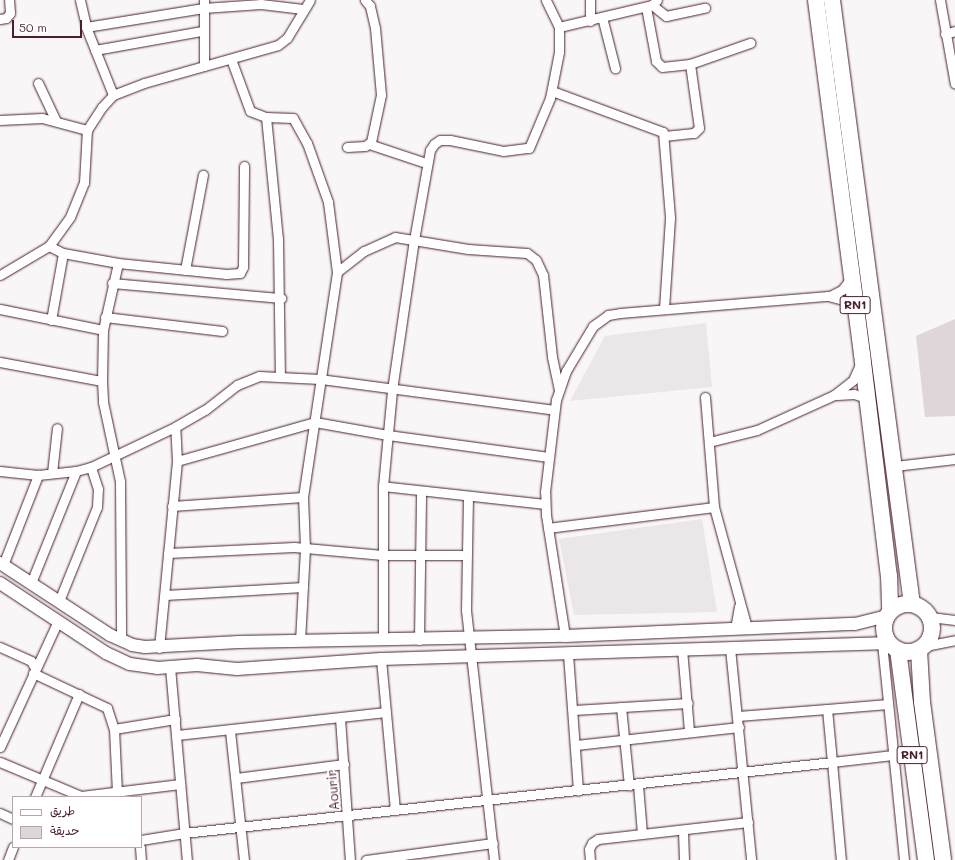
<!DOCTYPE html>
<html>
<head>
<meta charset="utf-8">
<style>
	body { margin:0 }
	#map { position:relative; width:955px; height:860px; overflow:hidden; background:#f8f6f7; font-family:Mali,"Playpen Sans Arabic",sans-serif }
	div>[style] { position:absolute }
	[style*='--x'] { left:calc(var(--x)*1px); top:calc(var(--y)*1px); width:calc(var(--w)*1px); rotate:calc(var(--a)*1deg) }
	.built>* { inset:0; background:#ebe6e8 }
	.green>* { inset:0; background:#ded6d9 }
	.roads { filter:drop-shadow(0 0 1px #4a1f2b) drop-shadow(0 0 1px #4a1f2b) }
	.street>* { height:9px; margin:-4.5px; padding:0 4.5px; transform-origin:4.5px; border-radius:4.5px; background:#fff }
	.secondary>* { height:12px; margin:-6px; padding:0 6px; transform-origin:6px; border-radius:6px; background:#fff }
	.highway>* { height:16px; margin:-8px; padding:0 8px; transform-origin:8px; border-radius:8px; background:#fff }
	.highway>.ring { margin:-8px; padding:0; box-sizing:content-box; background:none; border:16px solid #fff; border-radius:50% }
	span { translate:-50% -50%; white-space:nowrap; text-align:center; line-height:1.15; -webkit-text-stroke:4px #fff; paint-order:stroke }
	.shield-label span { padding:1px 3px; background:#fff; border:1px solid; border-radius:3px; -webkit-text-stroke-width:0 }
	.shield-label { font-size:12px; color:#4a1f2b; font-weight:700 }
	.street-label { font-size:13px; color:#4a1f2b }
	.legend { position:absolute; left:12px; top:796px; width:130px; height:52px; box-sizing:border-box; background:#fff; border:1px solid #b7a5aa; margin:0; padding:5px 7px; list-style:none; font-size:12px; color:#4a1f2b }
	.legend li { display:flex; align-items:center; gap:8px; height:20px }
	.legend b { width:20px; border:1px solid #b7a5aa }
	.scale { position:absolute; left:12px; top:20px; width:70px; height:18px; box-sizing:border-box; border:2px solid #4a1f2b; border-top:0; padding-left:5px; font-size:12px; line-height:14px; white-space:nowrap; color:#4a1f2b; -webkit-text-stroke:3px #fff; paint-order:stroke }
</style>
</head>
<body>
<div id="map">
	<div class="built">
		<div style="clip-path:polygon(706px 323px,712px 387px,570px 401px,605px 336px)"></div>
		<div style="clip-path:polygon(702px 519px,717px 612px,574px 615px,559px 539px)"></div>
	</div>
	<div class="green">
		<div style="clip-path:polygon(955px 319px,955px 416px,925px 417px,916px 336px)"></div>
	</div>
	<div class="roads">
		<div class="street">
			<div style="--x:80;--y:0;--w:28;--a:77"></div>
			<div style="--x:86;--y:27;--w:73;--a:68.3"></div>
			<div style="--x:590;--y:0;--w:21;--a:90"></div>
			<div style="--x:940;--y:0;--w:85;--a:79.9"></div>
			<div style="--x:652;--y:5;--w:18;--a:38"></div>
			<div style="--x:666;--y:16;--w:40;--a:-12"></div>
			<div style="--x:646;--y:7;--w:55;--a:79.5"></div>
			<div style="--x:656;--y:61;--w:8;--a:45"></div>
			<div style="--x:662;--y:67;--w:28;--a:-6"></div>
			<div style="--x:690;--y:64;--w:64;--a:-19.3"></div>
			<div style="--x:602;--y:17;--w:53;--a:75.7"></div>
			<div style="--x:0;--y:19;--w:6;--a:-9"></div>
			<div style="--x:6;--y:18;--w:6;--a:-51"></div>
			<div style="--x:10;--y:13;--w:13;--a:-94"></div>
			<div style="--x:86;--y:27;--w:119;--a:-9.2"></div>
			<div style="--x:203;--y:8;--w:58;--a:-3.9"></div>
			<div style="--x:261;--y:4;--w:42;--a:6.8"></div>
			<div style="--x:559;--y:27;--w:96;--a:-13.3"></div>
			<div style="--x:652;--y:5;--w:7;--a:-45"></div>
			<div style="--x:945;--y:34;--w:10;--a:-17"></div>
			<div style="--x:95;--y:50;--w:109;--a:-10.1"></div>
			<div style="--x:231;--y:59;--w:55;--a:69.9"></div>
			<div style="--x:250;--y:111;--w:17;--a:21"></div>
			<div style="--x:266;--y:117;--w:27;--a:2"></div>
			<div style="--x:293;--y:118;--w:29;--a:61"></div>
			<div style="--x:307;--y:143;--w:63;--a:70.4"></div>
			<div style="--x:328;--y:202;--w:71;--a:82.7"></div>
			<div style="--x:204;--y:66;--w:66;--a:-90"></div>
			<div style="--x:38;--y:83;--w:42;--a:64.7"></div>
			<div style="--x:552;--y:91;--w:118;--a:20.3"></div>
			<div style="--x:663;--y:132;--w:86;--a:85.3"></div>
			<div style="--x:670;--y:218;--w:91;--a:93.8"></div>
			<div style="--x:266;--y:117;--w:123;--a:84.4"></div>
			<div style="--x:278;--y:239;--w:136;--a:89.2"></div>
			<div style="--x:0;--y:120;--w:42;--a:-2.7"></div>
			<div style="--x:42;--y:118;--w:47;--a:14.9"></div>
			<div style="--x:664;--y:136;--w:30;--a:-6"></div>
			<div style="--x:694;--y:133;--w:7;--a:-45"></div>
			<div style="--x:699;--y:128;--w:65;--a:-98"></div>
			<div style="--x:369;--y:144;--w:60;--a:18.4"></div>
			<div style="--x:347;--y:147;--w:18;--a:-3"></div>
			<div style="--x:365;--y:146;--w:7;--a:-34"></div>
			<div style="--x:371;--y:142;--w:48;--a:-78"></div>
			<div style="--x:381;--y:95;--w:67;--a:-95.1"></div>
			<div style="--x:375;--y:28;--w:23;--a:-103"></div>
			<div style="--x:370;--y:6;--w:8;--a:-130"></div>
			<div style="--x:49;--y:246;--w:16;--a:27"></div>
			<div style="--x:63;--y:253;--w:56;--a:10.3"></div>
			<div style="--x:118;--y:263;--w:109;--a:5.8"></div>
			<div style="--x:226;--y:274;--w:14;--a:-4"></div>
			<div style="--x:240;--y:273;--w:7;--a:-63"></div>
			<div style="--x:243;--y:267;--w:101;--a:-89.4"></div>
			<div style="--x:118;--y:263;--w:69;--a:102.6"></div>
			<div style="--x:103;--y:330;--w:51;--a:91.1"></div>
			<div style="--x:102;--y:381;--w:21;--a:87"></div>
			<div style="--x:103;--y:402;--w:81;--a:77.9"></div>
			<div style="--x:120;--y:481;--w:159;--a:89.6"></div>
			<div style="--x:185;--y:270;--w:97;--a:-79.3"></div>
			<div style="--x:0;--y:275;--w:57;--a:-30.6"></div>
			<div style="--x:49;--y:246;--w:36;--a:-54"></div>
			<div style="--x:70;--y:217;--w:37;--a:-68"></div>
			<div style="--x:84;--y:183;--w:53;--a:-86.8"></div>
			<div style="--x:87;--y:130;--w:27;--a:-57"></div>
			<div style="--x:102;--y:107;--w:16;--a:-47"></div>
			<div style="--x:113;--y:95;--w:33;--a:-21"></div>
			<div style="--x:144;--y:83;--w:139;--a:-15.8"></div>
			<div style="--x:278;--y:45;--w:11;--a:-38"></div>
			<div style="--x:287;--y:38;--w:44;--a:-58.8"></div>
			<div style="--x:112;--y:283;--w:170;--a:5.1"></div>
			<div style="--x:830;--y:296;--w:13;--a:-27"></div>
			<div style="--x:842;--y:290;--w:15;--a:-53"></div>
			<div style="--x:0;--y:309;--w:105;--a:11.5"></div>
			<div style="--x:105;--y:317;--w:118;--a:6.8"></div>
			<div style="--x:51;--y:320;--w:68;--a:-79.8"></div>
			<div style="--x:0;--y:362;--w:104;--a:10.6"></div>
			<div style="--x:837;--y:395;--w:17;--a:-3"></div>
			<div style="--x:854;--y:394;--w:13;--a:18"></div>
			<div style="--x:705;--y:397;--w:110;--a:85.3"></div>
			<div style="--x:714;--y:507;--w:125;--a:74.7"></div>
			<div style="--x:709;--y:442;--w:49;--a:-14"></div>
			<div style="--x:757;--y:430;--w:85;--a:-24.4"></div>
			<div style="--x:834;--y:395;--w:24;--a:-38"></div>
			<div style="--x:853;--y:380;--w:17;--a:-66"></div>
			<div style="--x:177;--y:461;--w:143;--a:-15.8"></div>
			<div style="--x:315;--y:422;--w:74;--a:10.1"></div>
			<div style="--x:388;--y:435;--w:162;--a:7.8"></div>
			<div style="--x:895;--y:466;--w:60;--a:-6.7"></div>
			<div style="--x:0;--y:471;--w:38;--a:6"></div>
			<div style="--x:38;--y:475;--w:38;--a:-6"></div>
			<div style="--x:76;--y:471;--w:16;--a:-15"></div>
			<div style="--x:91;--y:467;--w:93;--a:-25.5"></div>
			<div style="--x:175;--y:427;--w:34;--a:-30"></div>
			<div style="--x:205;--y:410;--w:41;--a:-38"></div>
			<div style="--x:237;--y:385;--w:24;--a:-22"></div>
			<div style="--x:259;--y:376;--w:61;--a:2.8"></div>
			<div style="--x:320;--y:379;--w:236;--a:7.5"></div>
			<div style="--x:52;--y:473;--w:45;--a:-83.7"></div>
			<div style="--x:468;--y:496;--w:114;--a:91"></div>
			<div style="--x:466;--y:610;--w:252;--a:83.6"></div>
			<div style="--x:545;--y:504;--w:163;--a:-173.7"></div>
			<div style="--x:383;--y:486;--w:96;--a:-84.6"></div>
			<div style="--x:392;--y:390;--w:152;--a:-81.7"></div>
			<div style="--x:414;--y:240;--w:91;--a:-79.9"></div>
			<div style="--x:430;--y:150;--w:7;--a:-56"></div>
			<div style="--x:434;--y:144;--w:7;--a:-34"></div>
			<div style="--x:440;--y:140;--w:10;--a:0"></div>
			<div style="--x:450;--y:140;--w:54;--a:11.7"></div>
			<div style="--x:503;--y:151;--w:26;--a:-7"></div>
			<div style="--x:529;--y:148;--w:54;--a:-67.2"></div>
			<div style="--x:550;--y:98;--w:47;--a:-78.9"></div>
			<div style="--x:559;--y:52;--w:25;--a:-90"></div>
			<div style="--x:559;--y:27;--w:30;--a:-116"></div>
			<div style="--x:172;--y:506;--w:131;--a:-3.9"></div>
			<div style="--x:548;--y:528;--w:167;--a:-7.2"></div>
			<div style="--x:168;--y:553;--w:126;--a:-2.7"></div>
			<div style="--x:294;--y:547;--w:89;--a:5.1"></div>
			<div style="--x:383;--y:555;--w:83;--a:0"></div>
			<div style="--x:3;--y:565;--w:97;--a:-68.7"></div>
			<div style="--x:31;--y:583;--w:121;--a:-68.1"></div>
			<div style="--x:165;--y:595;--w:138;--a:-3.3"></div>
			<div style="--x:59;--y:601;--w:101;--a:-68"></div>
			<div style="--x:97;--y:507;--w:18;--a:-87"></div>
			<div style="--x:98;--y:489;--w:23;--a:-108"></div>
			<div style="--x:930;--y:617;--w:25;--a:7"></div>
			<div style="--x:735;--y:629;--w:23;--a:-80"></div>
			<div style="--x:565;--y:636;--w:122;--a:-98.9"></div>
			<div style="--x:546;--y:515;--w:23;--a:-92"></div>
			<div style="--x:545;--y:492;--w:93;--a:-83.2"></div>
			<div style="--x:556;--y:400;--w:31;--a:-71"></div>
			<div style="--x:566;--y:371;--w:52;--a:-59"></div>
			<div style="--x:593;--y:326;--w:19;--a:-36"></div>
			<div style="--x:608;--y:315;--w:12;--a:-9"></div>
			<div style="--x:620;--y:313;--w:209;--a:-4.7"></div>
			<div style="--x:828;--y:296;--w:28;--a:15"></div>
			<div style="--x:383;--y:640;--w:154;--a:-90"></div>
			<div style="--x:419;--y:640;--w:148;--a:-89.2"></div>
			<div style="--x:300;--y:641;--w:93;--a:-86.9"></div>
			<div style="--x:305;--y:548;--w:51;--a:-92.2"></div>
			<div style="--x:303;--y:497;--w:228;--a:-81.4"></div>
			<div style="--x:337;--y:272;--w:34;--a:-38"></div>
			<div style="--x:364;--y:251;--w:34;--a:-24"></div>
			<div style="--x:395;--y:237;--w:74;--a:9.3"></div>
			<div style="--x:468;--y:249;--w:59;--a:3.9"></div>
			<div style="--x:527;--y:253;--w:11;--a:38"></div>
			<div style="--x:536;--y:260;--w:17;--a:65"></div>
			<div style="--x:543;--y:275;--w:82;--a:83.7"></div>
			<div style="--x:552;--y:357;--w:34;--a:78"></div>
			<div style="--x:882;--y:643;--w:218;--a:84.2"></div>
			<div style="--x:925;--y:646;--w:31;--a:-11"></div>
			<div style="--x:0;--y:647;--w:34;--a:24"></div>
			<div style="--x:31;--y:661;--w:8;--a:60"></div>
			<div style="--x:159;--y:648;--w:188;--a:-84.5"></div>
			<div style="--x:177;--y:461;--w:34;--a:-93"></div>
			<div style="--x:730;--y:648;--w:213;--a:84.3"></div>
			<div style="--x:682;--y:649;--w:82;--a:85.1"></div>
			<div style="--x:568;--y:654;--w:137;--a:85.8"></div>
			<div style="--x:381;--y:659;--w:151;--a:84.7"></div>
			<div style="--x:170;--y:667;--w:194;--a:85"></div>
			<div style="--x:33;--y:673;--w:82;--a:25.3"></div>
			<div style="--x:107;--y:708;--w:22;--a:72"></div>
			<div style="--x:114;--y:729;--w:64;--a:87.3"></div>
			<div style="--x:621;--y:707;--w:79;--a:84.2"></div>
			<div style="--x:827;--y:709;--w:61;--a:-4.7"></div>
			<div style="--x:574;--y:710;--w:114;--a:-3.5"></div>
			<div style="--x:738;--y:716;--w:89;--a:-4.5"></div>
			<div style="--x:827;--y:709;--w:53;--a:84.6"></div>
			<div style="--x:832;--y:762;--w:61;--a:-6.5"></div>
			<div style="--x:340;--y:718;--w:142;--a:86"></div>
			<div style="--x:114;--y:729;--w:62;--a:-9.3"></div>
			<div style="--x:230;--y:731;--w:130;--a:83.8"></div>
			<div style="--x:177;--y:735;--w:210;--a:-6.3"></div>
			<div style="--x:576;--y:745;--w:164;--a:-6.3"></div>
			<div style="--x:0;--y:747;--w:139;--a:-65.3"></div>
			<div style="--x:0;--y:762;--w:88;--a:22.8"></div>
			<div style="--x:81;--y:796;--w:100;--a:-6.9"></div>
			<div style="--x:236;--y:778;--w:109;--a:-7.4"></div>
			<div style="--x:638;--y:785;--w:49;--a:85.3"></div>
			<div style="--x:35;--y:797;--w:112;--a:-66.9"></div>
			<div style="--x:0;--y:813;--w:14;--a:25"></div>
			<div style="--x:683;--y:831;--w:29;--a:88"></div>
			<div style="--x:141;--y:840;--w:44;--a:-9.2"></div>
			<div style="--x:184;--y:833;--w:652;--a:-6.25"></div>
			<div style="--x:832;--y:762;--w:98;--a:84.8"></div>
			<div style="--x:140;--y:847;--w:13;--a:86"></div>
			<div style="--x:8;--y:860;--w:14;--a:-69"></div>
			<div style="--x:366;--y:860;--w:128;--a:-7.6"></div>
			<div style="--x:590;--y:860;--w:11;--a:-95"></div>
			<div style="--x:589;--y:849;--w:7;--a:-63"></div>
			<div style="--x:592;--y:843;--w:7;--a:-34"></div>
			<div style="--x:598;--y:839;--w:151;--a:-6.5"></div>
		</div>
		<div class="secondary">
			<div style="--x:0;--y:563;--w:131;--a:33.2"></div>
			<div style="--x:110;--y:635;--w:24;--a:24"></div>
			<div style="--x:132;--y:645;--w:13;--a:9"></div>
			<div style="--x:145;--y:647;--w:94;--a:-3"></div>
			<div style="--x:239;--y:642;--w:326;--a:-1.1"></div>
			<div style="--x:565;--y:636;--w:290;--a:-2.4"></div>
			<div style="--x:855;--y:624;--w:32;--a:-14"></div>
			<div style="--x:0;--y:583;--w:127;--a:33.4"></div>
			<div style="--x:106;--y:653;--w:26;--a:25"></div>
			<div style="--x:130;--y:664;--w:27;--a:8"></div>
			<div style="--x:157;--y:668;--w:40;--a:-4.3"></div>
			<div style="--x:197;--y:665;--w:40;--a:5.7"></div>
			<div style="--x:237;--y:669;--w:144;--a:-4"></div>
			<div style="--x:381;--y:659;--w:509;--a:-1.8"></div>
		</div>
		<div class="highway">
			<div style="--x:816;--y:0;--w:357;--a:82.6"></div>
			<div style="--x:862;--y:354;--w:224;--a:83.1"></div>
			<div style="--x:889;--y:576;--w:35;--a:88"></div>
			<div style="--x:832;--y:0;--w:609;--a:82.46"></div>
			<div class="ring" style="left:884px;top:604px;width:32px;height:32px"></div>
			<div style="--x:898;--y:650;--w:212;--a:82.4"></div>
			<div style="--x:919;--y:650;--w:52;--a:86.7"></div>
			<div style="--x:922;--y:702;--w:159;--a:82.4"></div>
		</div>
	</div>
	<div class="shield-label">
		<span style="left:855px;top:305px">RN1</span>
		<span style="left:912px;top:755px">RN1</span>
	</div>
	<div class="street-label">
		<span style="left:333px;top:790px;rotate:-95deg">Aourir</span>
	</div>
	<ul class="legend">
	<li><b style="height:5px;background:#fff"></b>طريق</li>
	<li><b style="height:11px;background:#ded6d9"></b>حديقة</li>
	</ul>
	<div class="scale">50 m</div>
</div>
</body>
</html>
